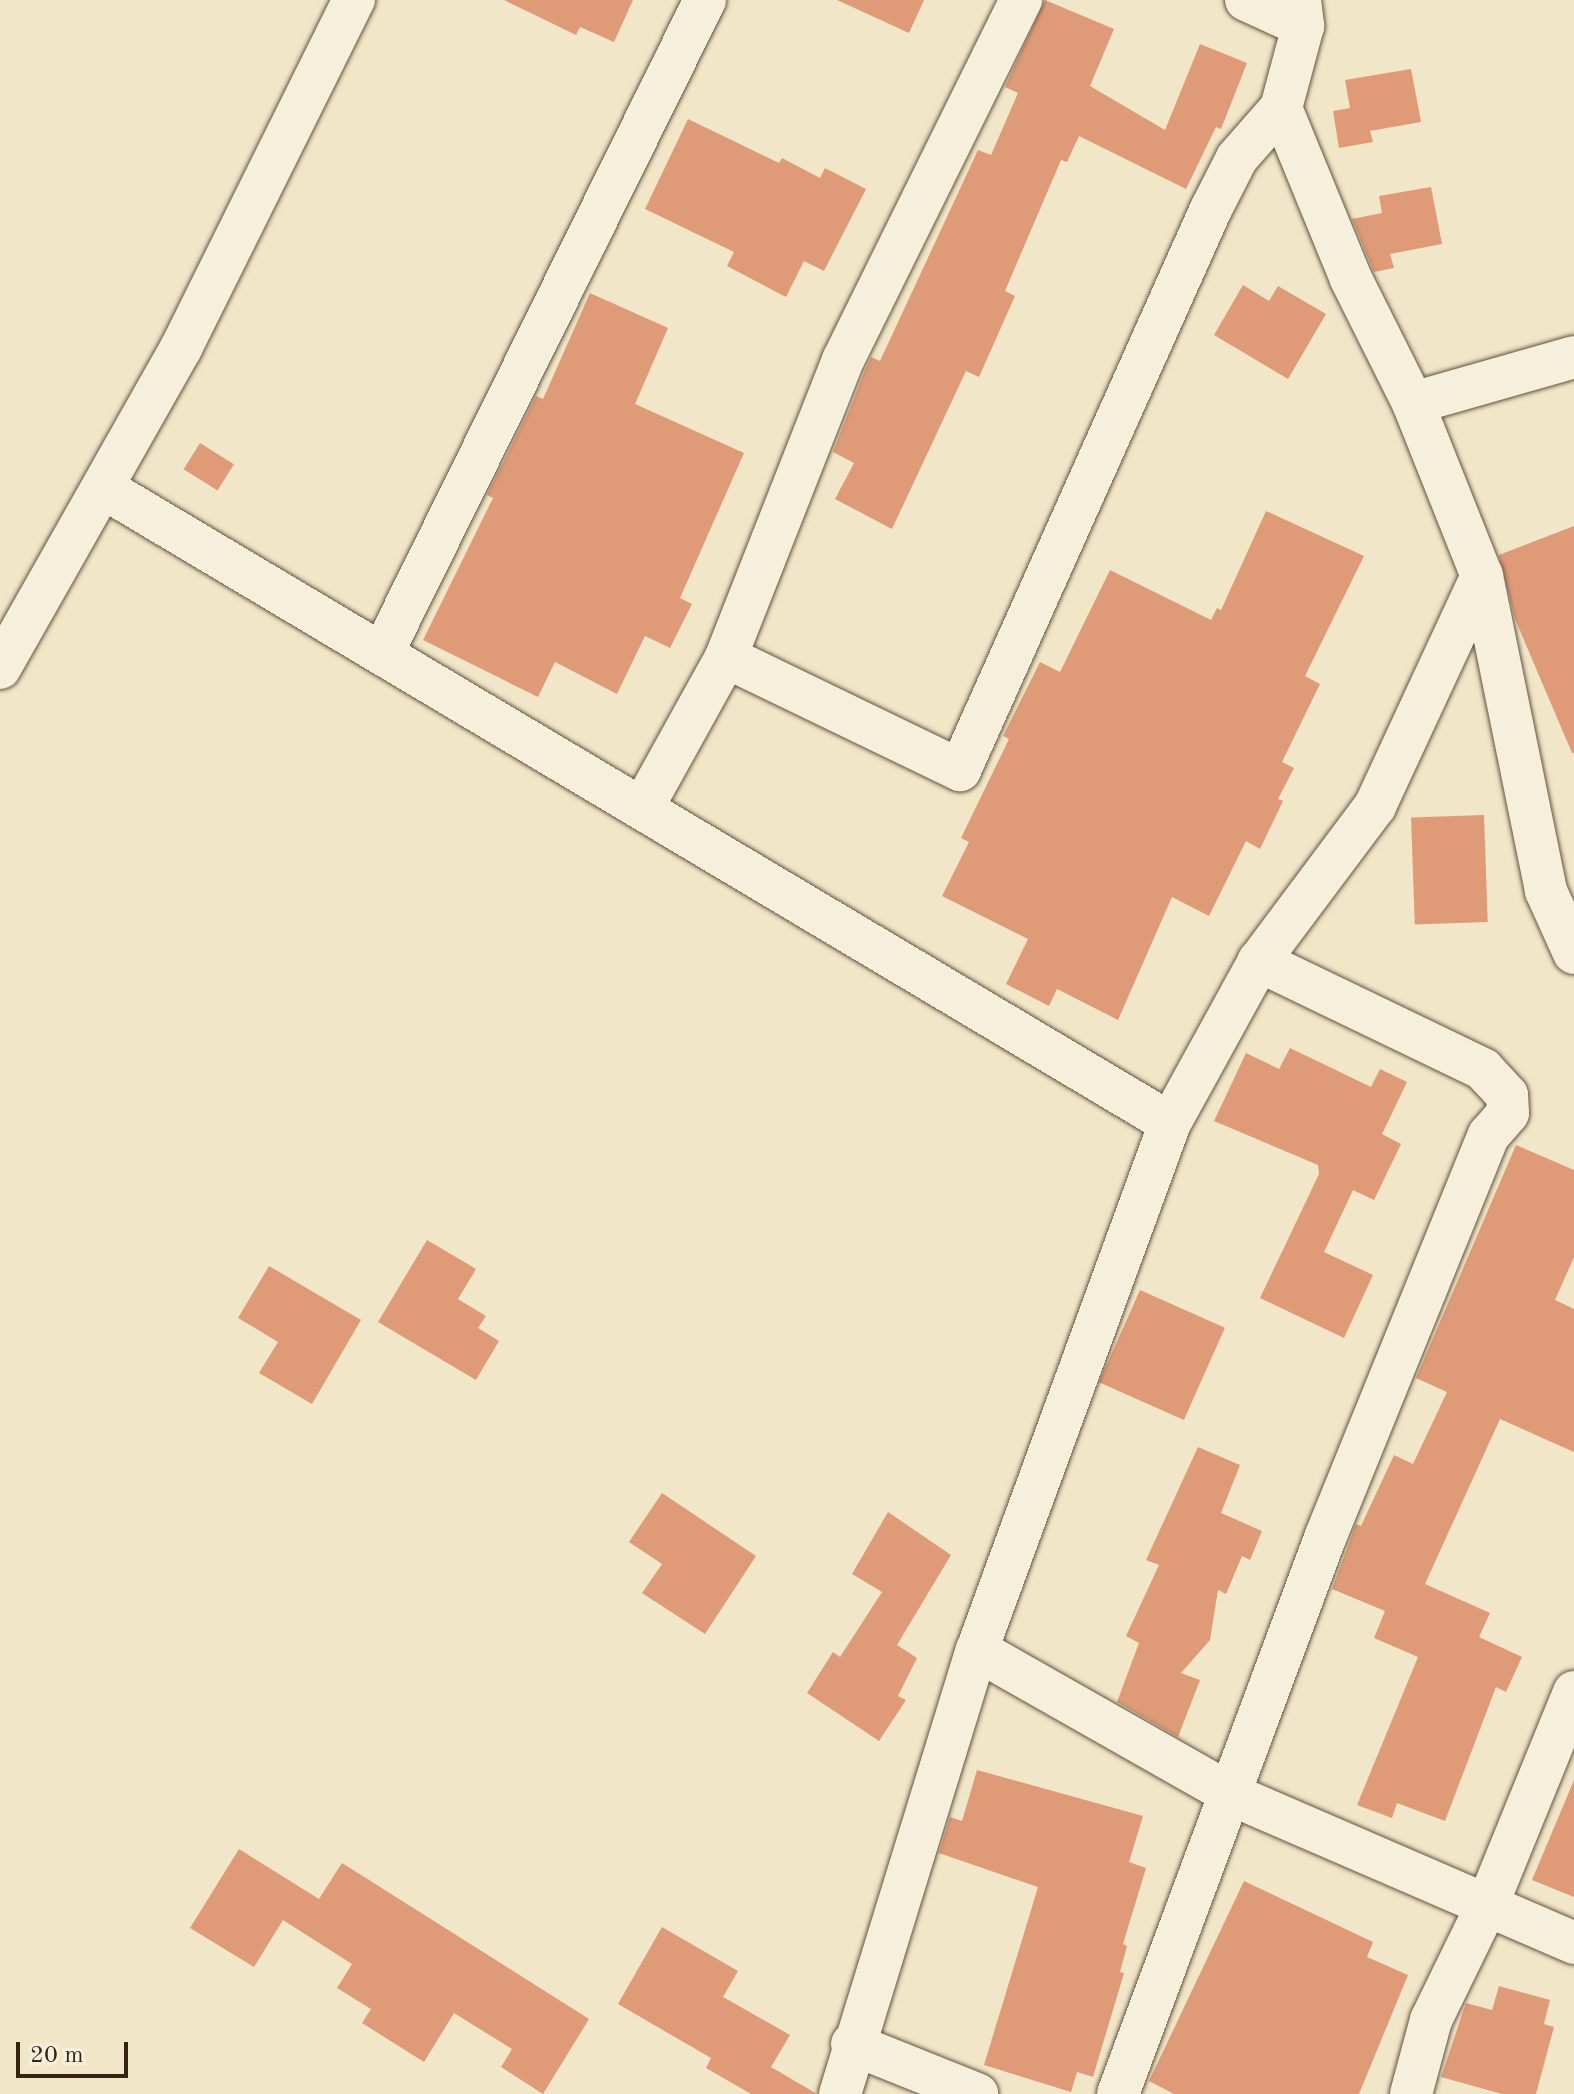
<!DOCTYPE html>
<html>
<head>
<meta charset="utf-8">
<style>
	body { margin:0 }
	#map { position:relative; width:1574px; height:2094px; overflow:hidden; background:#f1e6c8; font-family:"Old Standard TT",serif }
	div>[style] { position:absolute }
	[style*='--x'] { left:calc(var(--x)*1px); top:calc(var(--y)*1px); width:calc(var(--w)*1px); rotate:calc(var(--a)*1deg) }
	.building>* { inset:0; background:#df9b78; transform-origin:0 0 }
	.roads { filter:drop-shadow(0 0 2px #64533f) drop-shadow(0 0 2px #64533f) }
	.minor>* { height:42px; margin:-21px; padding:0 21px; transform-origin:21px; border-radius:21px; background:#f6efdb }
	span { translate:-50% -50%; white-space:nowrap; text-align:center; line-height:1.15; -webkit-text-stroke:7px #f6efdb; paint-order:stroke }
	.scale { position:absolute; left:16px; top:2042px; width:112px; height:36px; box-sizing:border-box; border:4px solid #352211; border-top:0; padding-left:10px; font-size:24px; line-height:28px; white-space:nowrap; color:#352211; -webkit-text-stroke:6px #f6efdb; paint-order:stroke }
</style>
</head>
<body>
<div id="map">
	<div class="building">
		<div style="clip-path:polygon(504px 0,633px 0,614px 42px,580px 27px,576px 35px)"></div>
		<div style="clip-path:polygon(837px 0,924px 0,909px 33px)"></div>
		<div style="clip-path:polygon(1045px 0,1114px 29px,1090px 86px,1165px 130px,1200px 44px,1247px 63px,1221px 129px,1216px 127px,1186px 189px,1079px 136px,1067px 162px,1061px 160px,1005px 291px,1015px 296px,979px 377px,966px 371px,892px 529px,835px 499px,854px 463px,833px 452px,865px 370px,871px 357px,880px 361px,978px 150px,991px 155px,1018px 93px,1005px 87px)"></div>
		<div style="clip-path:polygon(1411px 69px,1421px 122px,1370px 131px,1373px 142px,1339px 148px,1333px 111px,1350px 108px,1345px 80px)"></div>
		<div style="clip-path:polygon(688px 119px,779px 163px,782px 158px,820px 178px,825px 168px,866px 189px,824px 271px,804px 261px,786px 297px,727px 266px,734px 252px,645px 209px)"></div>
		<div style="clip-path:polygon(1431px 187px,1442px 244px,1390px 254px,1394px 268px,1374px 272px,1352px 219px,1382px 213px,1379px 196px)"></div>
		<div style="clip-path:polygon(1243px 285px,1269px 301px,1278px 286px,1326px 314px,1288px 379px,1214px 335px)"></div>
		<div style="clip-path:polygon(590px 293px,668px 328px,635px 404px,744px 453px,680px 598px,692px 604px,670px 648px,645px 636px,617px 694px,555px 662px,538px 697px,423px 640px,493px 498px,487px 495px,536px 396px,543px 399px)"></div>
		<div style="left:200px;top:443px;width:40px;height:31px;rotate:32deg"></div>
		<div style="clip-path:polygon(1266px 511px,1364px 556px,1305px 676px,1320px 684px,1282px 762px,1294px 768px,1278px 799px,1283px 801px,1260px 849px,1246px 841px,1209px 916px,1172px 897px,1118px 1020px,1057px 989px,1049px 1006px,1006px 984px,1028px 939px,942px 896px,969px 842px,961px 838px,1009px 739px,1003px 736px,1040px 662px,1060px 672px,1110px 570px,1211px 620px,1217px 608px,1221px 610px)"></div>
		<div style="clip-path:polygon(1574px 526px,1574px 753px,1572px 753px,1515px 619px,1499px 555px)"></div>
		<div style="left:1484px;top:815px;width:107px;height:73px;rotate:88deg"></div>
		<div style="clip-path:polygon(1290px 1048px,1371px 1087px,1380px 1069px,1407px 1082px,1382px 1134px,1401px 1144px,1374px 1200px,1353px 1190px,1324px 1252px,1373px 1275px,1344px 1338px,1260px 1298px,1319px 1174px,1318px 1165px,1214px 1121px,1246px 1053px,1279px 1069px)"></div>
		<div style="clip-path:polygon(1516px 1145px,1574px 1170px,1574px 1257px,1555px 1300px,1574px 1309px,1574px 1452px,1500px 1419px,1425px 1584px,1490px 1613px,1479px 1637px,1522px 1657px,1506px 1692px,1496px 1687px,1445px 1821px,1397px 1803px,1392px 1818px,1357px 1805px,1418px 1657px,1374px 1638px,1385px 1611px,1332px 1589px,1356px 1524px,1361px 1526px,1394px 1455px,1413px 1464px,1447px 1392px,1416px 1378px)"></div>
		<div style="clip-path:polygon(427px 1240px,476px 1269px,458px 1299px,486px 1316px,478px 1328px,499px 1341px,476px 1380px,378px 1322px)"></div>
		<div style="clip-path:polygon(269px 1266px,361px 1320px,312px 1404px,259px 1373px,278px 1342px,238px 1318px)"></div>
		<div style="left:1140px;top:1290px;width:93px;height:101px;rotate:24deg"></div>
		<div style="clip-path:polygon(1198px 1447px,1240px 1465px,1221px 1513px,1262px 1531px,1250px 1560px,1242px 1556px,1226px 1594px,1218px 1590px,1210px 1640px,1181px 1673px,1200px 1680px,1178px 1737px,1117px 1702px,1139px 1643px,1126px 1636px,1159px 1565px,1146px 1560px)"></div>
		<div style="clip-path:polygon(662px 1493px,756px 1556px,705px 1634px,642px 1593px,662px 1564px,629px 1542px)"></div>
		<div style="clip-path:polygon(888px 1512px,951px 1555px,897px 1645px,917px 1658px,898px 1696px,906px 1700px,879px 1741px,807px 1693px,833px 1652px,840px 1657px,882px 1592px,852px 1574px)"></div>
		<div style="clip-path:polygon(977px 1770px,1143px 1816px,1129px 1862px,1146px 1868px,1123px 1944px,1127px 1946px,1120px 1972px,1124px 1973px,1093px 2077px,1077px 2072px,1071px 2092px,984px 2065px,1038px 1887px,939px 1853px,950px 1817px,962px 1821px)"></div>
		<div style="clip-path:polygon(1574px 1780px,1574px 1897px,1532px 1880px)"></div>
		<div style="clip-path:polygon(239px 1849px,319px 1899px,342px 1863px,589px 2019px,543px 2094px,501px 2067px,512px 2049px,454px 2013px,424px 2062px,362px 2023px,371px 2009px,337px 1988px,352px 1964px,283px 1920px,254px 1967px,190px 1928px)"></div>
		<div style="clip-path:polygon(1244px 1881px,1373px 1942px,1367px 1957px,1408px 1975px,1359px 2094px,1174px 2094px,1149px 2081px)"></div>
		<div style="clip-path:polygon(662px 1927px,738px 1971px,723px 1997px,790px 2035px,771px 2067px,817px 2094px,751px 2094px,706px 2068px,711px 2058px,618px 2004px)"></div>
		<div style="clip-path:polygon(1499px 1986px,1550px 2000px,1544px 2024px,1554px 2027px,1536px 2094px,1502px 2094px,1441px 2077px,1466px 2003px,1492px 2010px)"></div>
	</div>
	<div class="roads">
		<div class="minor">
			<div style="--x:1246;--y:0;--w:63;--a:24.5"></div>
			<div style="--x:1300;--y:0;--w:26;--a:83"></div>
			<div style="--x:1303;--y:26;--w:85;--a:105"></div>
			<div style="--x:1281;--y:108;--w:185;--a:67.7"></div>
			<div style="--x:1351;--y:279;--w:139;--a:63.4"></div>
			<div style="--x:1413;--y:403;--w:186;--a:68.3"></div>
			<div style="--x:1482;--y:576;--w:321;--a:78.5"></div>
			<div style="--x:1546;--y:891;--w:68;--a:65.7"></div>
			<div style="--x:1413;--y:403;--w:167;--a:-15.9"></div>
			<div style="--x:105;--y:489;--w:1239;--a:30.77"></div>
			<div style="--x:383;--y:652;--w:727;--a:-63.72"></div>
			<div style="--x:726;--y:657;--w:260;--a:25.8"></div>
			<div style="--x:960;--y:770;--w:615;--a:-65.9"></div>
			<div style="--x:1211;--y:209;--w:57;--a:-63"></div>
			<div style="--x:1237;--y:158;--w:67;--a:-48.7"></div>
			<div style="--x:0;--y:668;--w:368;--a:-60.5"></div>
			<div style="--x:181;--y:348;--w:389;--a:-63.6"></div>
			<div style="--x:643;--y:807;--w:171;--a:-61"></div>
			<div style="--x:726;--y:657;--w:319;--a:-68.5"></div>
			<div style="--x:843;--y:360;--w:402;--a:-63.7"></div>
			<div style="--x:977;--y:1650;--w:291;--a:29.6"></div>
			<div style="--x:1230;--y:1794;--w:375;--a:23.4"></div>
			<div style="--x:852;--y:2044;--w:135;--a:21.8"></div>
			<div style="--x:840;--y:2094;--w:465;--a:-72.9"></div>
			<div style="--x:977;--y:1650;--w:561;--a:-69.89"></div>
			<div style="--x:1170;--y:1123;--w:185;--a:-61.2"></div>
			<div style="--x:1259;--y:961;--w:194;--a:-53.2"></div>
			<div style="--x:1375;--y:806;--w:254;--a:-65.1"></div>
			<div style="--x:1118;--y:2094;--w:593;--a:-69.58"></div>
			<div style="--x:1325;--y:1538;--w:435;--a:-67.9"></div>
			<div style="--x:1489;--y:1135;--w:29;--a:-49"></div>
			<div style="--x:1508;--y:1113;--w:18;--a:-93"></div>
			<div style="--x:1507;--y:1095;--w:35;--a:-133"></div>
			<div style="--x:1483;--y:1069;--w:249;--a:-154.3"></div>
			<div style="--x:1411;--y:2094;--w:77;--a:-74.9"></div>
			<div style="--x:1431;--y:2020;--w:130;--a:-64"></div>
			<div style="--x:1488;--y:1903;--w:228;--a:-67.8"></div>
		</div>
	</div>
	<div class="scale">20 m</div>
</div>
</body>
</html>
